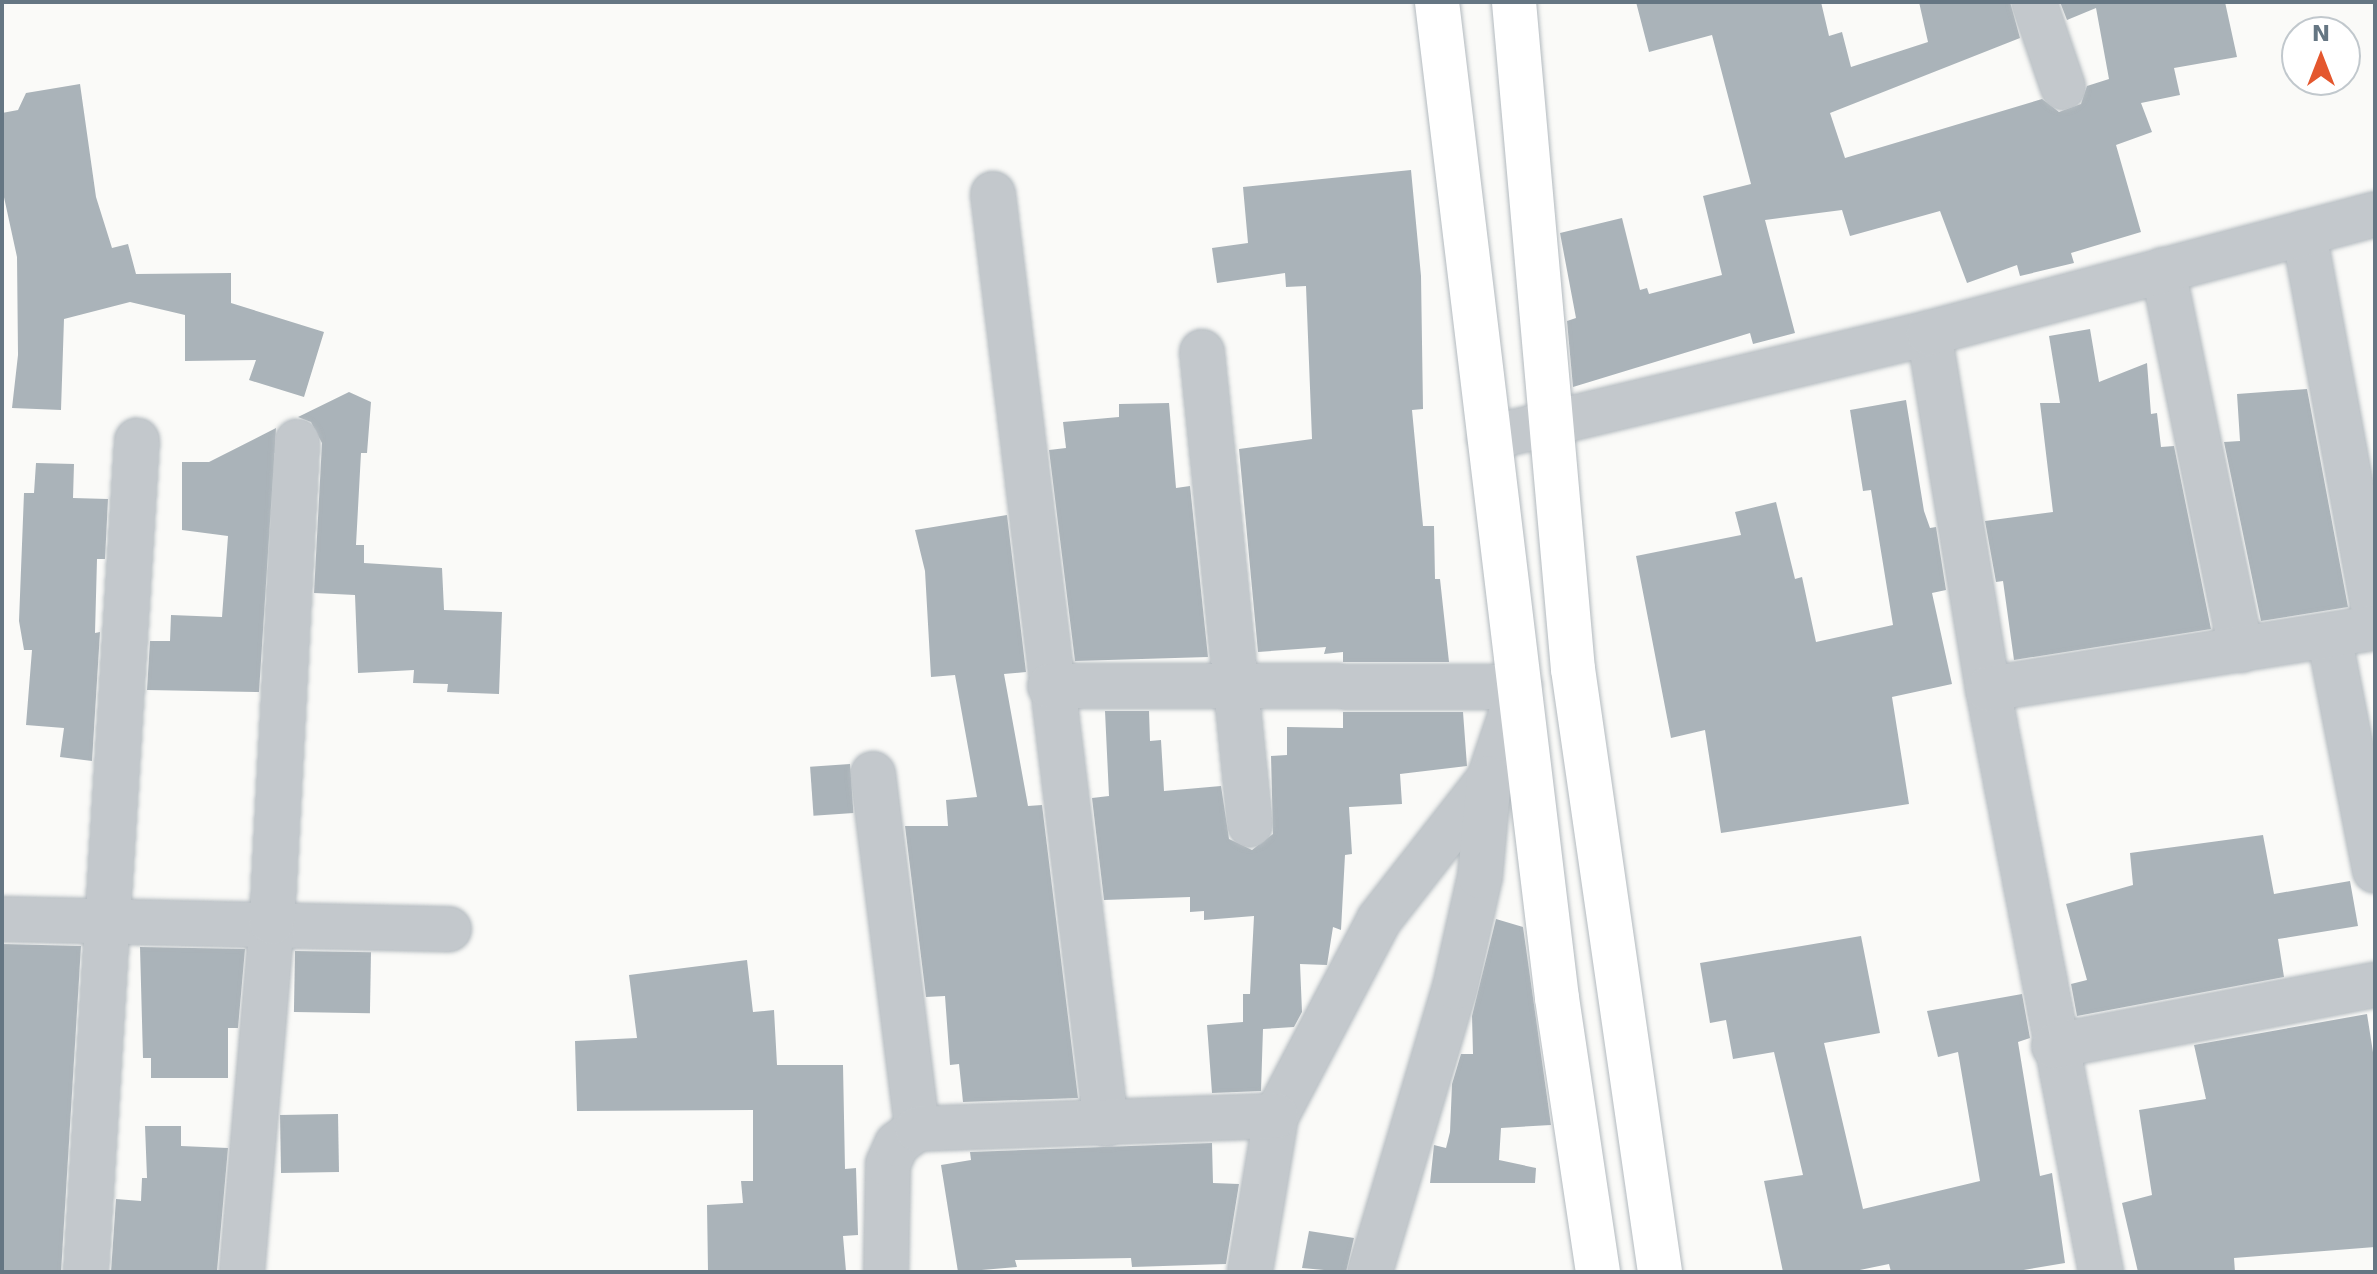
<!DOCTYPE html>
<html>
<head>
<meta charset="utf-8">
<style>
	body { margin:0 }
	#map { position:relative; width:2377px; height:1274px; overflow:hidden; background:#fafaf8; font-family:"DejaVu Sans",sans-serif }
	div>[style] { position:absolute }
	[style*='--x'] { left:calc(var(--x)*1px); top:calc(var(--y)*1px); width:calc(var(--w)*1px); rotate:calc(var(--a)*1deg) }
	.building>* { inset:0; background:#aab3b9; transform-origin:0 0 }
	.roads { filter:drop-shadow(0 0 2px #b3babf) drop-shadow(0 0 2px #b3babf) }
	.street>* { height:44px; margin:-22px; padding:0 22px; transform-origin:22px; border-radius:22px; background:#c3c8cc }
	.secondary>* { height:44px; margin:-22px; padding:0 22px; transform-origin:22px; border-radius:22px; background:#fff }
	span { translate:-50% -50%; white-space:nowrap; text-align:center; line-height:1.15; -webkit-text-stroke:8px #fff; paint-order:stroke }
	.frame { position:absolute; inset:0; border:4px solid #657683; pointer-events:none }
	.north { position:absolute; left:2281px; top:16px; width:80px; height:80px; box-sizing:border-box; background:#fff; border:2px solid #c1c8cd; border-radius:50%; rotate:0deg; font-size:22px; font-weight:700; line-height:32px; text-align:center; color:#657683 }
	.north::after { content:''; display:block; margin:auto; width:28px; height:36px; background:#e4572e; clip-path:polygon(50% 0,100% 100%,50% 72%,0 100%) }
</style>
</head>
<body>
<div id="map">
	<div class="building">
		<div style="clip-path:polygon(1636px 2px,1821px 2px,1829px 36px,1842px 32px,1851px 67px,1928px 42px,1919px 2px,2010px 2px,2020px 38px,1830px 113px,1845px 158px,2042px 99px,2059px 112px,2081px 104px,2087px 86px,2109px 79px,2096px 8px,2067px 20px,2060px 2px,2225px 2px,2237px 57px,2174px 68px,2180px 95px,2141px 103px,2152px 132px,2116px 145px,2141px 232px,2071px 253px,2074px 263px,2020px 276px,2017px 265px,1967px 283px,1940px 211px,1850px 236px,1842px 210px,1765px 220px,1795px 333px,1753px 344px,1750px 333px,1573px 387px,1567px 321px,1576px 318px,1560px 233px,1622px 218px,1640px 290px,1647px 288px,1649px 294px,1722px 275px,1703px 196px,1751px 184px,1712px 35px,1649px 52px)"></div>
		<div style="clip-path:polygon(80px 84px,96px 197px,112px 248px,128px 244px,136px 274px,231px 273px,231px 303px,324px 332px,304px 397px,249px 380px,256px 360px,185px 361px,185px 315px,130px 302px,64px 319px,61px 410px,12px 408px,18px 355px,17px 257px,2px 188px,2px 113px,18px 110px,26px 93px)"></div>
		<div style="clip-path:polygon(1411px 170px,1421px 276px,1423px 409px,1412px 410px,1423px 526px,1434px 526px,1435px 579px,1440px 579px,1449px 662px,1343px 662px,1343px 652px,1324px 654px,1326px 647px,1258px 652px,1239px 449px,1312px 439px,1306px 286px,1286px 287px,1285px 273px,1217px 283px,1212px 248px,1248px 243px,1243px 187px)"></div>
		<div style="clip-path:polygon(2090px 329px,2099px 382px,2147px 363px,2151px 414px,2157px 413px,2161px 447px,2174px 446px,2211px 629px,2014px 660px,2003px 581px,1996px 582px,1985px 521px,2053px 512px,2040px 403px,2060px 403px,2049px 336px)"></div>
		<div style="clip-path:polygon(2307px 389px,2348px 607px,2261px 621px,2224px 442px,2240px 441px,2237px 394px)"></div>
		<div style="clip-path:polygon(349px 392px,371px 402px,367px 453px,361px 453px,356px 545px,364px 545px,364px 563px,442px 568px,444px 610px,502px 612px,499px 694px,447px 692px,448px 684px,413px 683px,414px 670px,358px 673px,355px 595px,314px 593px,322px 443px,311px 422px,298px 417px)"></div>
		<div style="clip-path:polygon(1906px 400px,1924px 511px,1930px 528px,1936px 527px,1946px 590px,1932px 593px,1952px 684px,1892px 697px,1909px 804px,1721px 833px,1705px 730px,1671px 738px,1636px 556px,1741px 535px,1735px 512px,1776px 502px,1795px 579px,1802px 577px,1816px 642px,1893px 625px,1871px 490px,1863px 491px,1850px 410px)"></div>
		<div style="clip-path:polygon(1169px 403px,1176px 488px,1190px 486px,1208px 657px,1075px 661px,1049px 450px,1066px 448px,1063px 422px,1119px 417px,1119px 404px)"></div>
		<div style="clip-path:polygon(276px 428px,259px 692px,147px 690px,150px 641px,170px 641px,171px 615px,222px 617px,228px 536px,182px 530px,182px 462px,209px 462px)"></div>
		<div style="clip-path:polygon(36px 463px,74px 464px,73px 498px,108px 499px,105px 559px,97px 559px,95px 633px,100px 632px,92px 761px,60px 757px,64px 728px,26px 725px,32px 650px,24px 650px,19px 621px,24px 493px,34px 493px)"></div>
		<div style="clip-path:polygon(1007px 515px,1026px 672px,1004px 674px,1028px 806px,1042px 805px,1078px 1098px,963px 1102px,959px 1064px,950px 1065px,945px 996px,926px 997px,905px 826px,948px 826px,946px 800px,977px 797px,955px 675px,931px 677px,925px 571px,915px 530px)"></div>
		<div style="clip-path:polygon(1105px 711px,1149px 711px,1150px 741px,1161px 740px,1164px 791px,1221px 786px,1229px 839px,1252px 850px,1273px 834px,1271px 756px,1287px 755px,1287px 727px,1343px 728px,1343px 712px,1463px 712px,1467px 766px,1400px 774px,1402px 804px,1349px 807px,1352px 854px,1345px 855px,1341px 930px,1333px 927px,1327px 965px,1300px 964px,1302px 1012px,1294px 1027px,1263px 1029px,1261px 1091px,1212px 1093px,1207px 1025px,1243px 1022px,1243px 994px,1250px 994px,1254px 916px,1204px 920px,1204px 911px,1190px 912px,1190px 897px,1104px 900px,1092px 798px,1109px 796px)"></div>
		<div style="left:850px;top:764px;width:49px;height:40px;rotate:86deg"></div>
		<div style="clip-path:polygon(2263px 835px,2274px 894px,2350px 881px,2358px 926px,2278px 939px,2284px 977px,2077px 1016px,2071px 984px,2087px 980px,2066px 904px,2133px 885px,2130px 853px)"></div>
		<div style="clip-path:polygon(1496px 919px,1523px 927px,1551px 1125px,1501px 1128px,1499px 1160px,1536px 1168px,1535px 1183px,1430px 1183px,1434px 1145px,1446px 1148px,1450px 1132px,1452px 1084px,1461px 1054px,1473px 1054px,1472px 1016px)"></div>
		<div style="clip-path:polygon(1861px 936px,1880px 1033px,1824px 1043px,1863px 1209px,1980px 1181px,1958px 1052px,1938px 1057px,1927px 1011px,2022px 994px,2030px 1038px,2018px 1042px,2040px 1176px,2052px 1173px,2065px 1263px,2012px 1272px,1891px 1272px,1889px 1264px,1850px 1272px,1783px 1272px,1764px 1181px,1803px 1175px,1774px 1052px,1733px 1059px,1726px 1020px,1710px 1023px,1700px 963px)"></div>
		<div style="clip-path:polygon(2px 944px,81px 946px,61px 1272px,2px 1272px)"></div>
		<div style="clip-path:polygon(140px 947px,245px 949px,238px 1028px,228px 1028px,228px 1078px,151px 1078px,151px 1058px,143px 1058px)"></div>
		<div style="left:295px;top:951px;width:76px;height:61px;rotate:1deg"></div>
		<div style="clip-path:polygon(747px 960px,753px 1012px,774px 1010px,777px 1065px,843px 1065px,845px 1169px,856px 1168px,858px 1235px,843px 1236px,846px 1271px,708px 1272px,707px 1205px,743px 1203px,741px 1181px,753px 1181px,753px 1110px,577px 1111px,575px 1041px,637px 1038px,629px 975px)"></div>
		<div style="clip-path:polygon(2367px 1014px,2375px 1065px,2375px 1247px,2234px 1258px,2235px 1272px,2138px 1272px,2122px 1203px,2152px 1195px,2139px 1110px,2206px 1099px,2194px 1045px)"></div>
		<div style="left:338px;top:1114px;width:58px;height:58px;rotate:89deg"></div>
		<div style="clip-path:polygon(145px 1126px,181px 1126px,181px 1146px,228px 1148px,217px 1271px,111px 1272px,116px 1199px,141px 1201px,142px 1178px,147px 1178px)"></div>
		<div style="clip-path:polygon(1212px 1143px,1213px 1183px,1239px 1184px,1226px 1264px,1132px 1267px,1131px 1258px,1015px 1260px,1017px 1267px,958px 1272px,941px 1165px,971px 1160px,970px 1152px)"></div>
		<div style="clip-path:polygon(1309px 1231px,1354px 1238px,1346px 1272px,1302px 1268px)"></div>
	</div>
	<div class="roads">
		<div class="street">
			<div style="--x:2034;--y:2;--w:90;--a:71.2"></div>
			<div style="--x:993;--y:194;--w:937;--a:83.07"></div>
			<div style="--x:2304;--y:233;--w:391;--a:79.5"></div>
			<div style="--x:2163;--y:270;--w:388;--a:78.4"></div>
			<div style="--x:1929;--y:333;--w:361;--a:80.6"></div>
			<div style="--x:1988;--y:689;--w:594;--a:79.03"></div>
			<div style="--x:1202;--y:352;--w:475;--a:84.2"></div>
			<div style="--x:1489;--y:438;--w:452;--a:-13.4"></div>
			<div style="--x:1929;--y:333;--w:462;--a:-14.9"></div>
			<div style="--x:2329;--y:636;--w:239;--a:78.9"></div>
			<div style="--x:1050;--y:686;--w:470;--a:0.1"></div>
			<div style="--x:1520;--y:687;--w:97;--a:108.6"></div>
			<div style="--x:1489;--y:779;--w:179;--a:128"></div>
			<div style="--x:1379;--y:920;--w:221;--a:117.7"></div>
			<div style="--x:1276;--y:1116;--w:158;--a:99.5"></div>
			<div style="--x:1988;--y:689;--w:392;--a:-9"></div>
			<div style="--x:873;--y:774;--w:358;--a:82.9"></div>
			<div style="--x:2;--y:919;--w:447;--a:1.3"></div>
			<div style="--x:2054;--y:1046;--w:327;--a:-10.8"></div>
			<div style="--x:86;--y:1272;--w:833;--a:-86.49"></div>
			<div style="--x:242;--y:1272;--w:351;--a:-85.1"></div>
			<div style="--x:272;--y:922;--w:481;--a:-87"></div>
			<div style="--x:886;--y:1272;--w:108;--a:-88.9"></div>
			<div style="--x:888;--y:1164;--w:22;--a:-66"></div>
			<div style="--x:897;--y:1144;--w:25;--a:-37"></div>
			<div style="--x:917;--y:1129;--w:359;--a:-2.1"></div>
			<div style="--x:1370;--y:1272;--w:297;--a:-73.4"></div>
			<div style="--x:1455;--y:987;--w:114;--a:-77.3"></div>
			<div style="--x:1480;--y:876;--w:97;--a:-84.7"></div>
		</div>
		<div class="secondary">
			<div style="--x:1437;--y:2;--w:1003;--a:83.13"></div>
			<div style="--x:1557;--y:998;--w:277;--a:81.5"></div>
			<div style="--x:1514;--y:2;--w:670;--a:84.95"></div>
			<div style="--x:1573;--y:669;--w:609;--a:81.79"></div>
		</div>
	</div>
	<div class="frame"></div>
	<div class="north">N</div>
</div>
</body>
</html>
